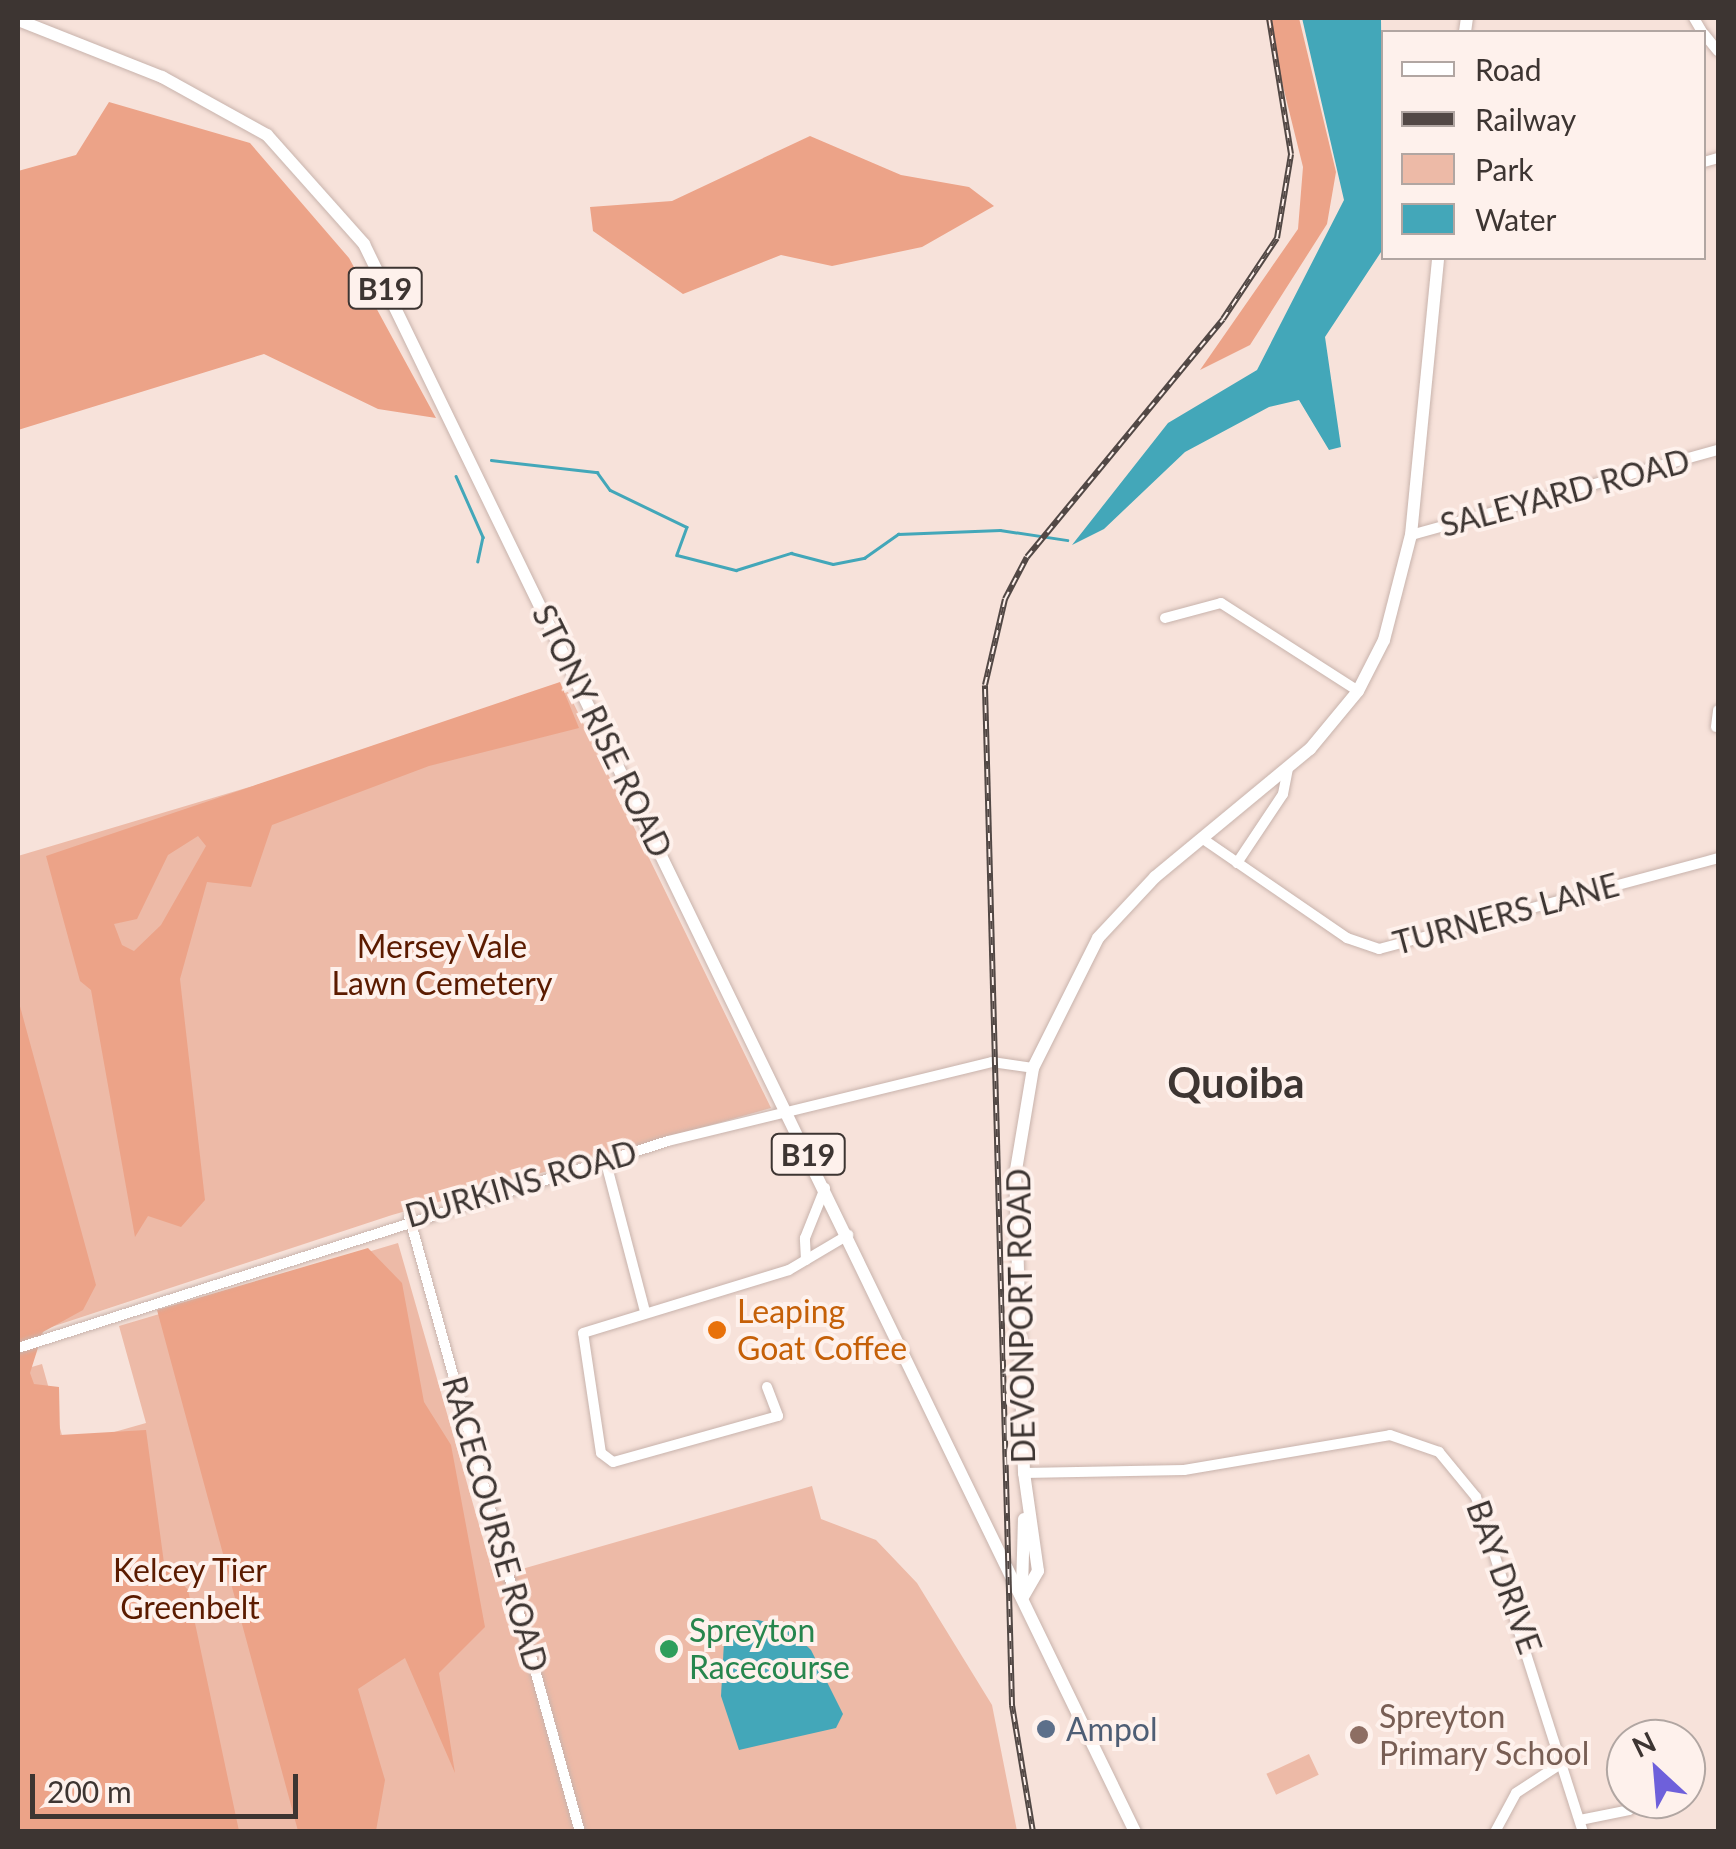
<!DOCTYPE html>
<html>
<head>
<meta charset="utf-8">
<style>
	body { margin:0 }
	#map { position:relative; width:1736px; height:1849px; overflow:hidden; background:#f7e2da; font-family:Lato,sans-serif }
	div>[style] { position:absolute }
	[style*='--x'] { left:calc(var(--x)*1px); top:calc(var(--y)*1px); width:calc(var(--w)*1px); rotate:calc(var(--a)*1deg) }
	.green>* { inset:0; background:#edbaa7; transform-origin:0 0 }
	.forest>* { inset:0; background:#eca388 }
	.water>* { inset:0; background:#43a7b9 }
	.stream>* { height:2.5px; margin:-1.25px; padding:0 1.25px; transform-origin:1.25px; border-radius:1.25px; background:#43a7b9 }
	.roads { filter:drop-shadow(0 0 2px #c8b3ac) drop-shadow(0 0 2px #c8b3ac) }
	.minor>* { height:10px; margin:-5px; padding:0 5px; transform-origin:5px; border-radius:5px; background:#fff }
	.major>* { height:12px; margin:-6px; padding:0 6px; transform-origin:6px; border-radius:6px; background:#fff }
	.rail>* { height:6px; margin-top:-3px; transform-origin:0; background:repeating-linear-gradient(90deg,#fef1ec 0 8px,#524845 0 16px); box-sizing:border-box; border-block:2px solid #524845 }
	.dots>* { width:28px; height:28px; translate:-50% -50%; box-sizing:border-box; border:5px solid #fef1ec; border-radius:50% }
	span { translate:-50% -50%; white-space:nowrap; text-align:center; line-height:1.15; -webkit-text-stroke:8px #fef1ec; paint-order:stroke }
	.shield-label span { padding:2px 8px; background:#fef1ec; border:2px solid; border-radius:8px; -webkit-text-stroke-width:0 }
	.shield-label { font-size:30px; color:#3d3532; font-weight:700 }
	.street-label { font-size:32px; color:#3d3532 }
	.park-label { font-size:32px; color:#5b1b00 }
	.food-label { font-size:32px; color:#c56008 }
	.left { translate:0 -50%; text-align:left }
	.leisure-label { font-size:32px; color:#27864d }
	.education-label { font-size:32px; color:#785e54 }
	.service-label { font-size:32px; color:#4e5e75 }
	.district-label { font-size:42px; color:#3d3532; font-weight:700 }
	.frame { position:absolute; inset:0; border:20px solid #3d3532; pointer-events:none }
	.legend { position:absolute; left:1381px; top:30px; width:325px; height:230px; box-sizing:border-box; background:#fef1ec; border:2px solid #b1a6a2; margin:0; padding:12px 18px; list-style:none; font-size:30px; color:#3d3532 }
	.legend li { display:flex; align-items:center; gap:20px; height:50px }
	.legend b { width:50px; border:2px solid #b1a6a2 }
	.north { position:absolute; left:1606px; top:1719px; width:100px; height:100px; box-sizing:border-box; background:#fef1ec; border:2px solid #b1a6a2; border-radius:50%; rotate:334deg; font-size:28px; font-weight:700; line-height:40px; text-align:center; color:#3d3532 }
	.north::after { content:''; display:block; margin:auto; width:35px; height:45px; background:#6e60db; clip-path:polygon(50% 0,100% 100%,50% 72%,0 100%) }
	.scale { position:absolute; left:30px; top:1774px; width:268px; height:45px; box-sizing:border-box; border:5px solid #3d3532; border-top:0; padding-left:12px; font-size:30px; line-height:35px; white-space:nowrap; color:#3d3532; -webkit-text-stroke:8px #fef1ec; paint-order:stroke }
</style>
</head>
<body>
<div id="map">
	<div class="green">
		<div style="clip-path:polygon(568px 692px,771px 1108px,392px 1215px,18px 1338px,18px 856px)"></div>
		<div style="clip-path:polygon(398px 1243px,494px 1577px,812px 1486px,821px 1519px,876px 1540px,917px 1583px,992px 1705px,1017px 1831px,18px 1832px,18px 1371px,42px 1364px,65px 1446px,146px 1423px,119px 1326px)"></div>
		<div style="left:1309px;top:1754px;width:23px;height:47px;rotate:65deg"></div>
	</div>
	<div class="forest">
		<div style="clip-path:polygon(1266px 18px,1299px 18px,1336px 172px,1327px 224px,1250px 345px,1200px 370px,1298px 229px,1303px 167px)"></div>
		<div style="clip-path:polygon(109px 102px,250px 143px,349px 258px,436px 418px,378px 409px,264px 354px,18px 430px,18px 171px,76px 155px)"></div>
		<div style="clip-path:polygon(810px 136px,901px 175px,969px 187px,994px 206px,922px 247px,832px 266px,781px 255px,683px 294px,593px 231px,590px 207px,672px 201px)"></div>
		<div style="clip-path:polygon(evenodd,560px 682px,579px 728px,429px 766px,272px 825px,251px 887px,207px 882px,180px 979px,205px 1200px,181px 1227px,148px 1216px,135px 1237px,91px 990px,80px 981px,46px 856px,560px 682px,198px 836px,206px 846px,161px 925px,134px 951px,122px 945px,114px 924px,137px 919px,168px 855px,198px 836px)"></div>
		<div style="clip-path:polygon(18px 999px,96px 1285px,83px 1310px,43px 1332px,30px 1373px,34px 1384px,59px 1387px,60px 1435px,146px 1430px,164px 1563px,188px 1590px,239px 1831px,18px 1831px)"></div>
		<div style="clip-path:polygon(368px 1248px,402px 1283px,424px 1402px,451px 1445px,485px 1627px,439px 1673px,455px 1773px,405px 1658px,358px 1689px,385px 1780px,376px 1831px,298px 1831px,157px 1310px)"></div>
	</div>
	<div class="water">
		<div style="clip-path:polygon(1302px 18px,1381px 18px,1383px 249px,1325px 337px,1341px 447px,1329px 450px,1299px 400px,1269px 407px,1185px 452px,1104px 529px,1072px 545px,1168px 423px,1257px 370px,1344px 200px)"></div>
		<div style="clip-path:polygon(758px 1620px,787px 1627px,811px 1650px,843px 1714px,836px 1728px,739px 1750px,721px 1696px,725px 1624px)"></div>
	</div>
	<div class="stream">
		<div style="--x:491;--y:460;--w:107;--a:6.5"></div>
		<div style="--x:597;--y:472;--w:22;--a:54"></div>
		<div style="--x:610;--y:490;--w:85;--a:25.7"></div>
		<div style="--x:687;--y:527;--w:30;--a:110"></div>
		<div style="--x:677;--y:555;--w:61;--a:14.3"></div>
		<div style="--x:736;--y:570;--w:58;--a:-17.2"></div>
		<div style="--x:791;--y:553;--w:43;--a:14.7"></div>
		<div style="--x:833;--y:564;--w:32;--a:-11"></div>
		<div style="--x:864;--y:558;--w:42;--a:-35.2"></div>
		<div style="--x:898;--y:534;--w:102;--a:-2.2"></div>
		<div style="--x:1000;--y:530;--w:68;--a:8.5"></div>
		<div style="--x:456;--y:476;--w:67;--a:66.1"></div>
		<div style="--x:483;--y:537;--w:25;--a:102"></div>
	</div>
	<div class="roads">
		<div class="minor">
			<div style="--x:1694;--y:18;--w:16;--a:60"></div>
			<div style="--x:1704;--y:34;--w:22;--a:51"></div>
			<div style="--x:1704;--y:162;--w:15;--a:-16"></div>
			<div style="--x:1411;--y:535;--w:319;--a:-15.5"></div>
			<div style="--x:1165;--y:618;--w:58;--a:-15"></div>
			<div style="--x:1221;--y:603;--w:163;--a:32.7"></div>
			<div style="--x:1716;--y:727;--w:17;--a:-83"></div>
			<div style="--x:1203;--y:839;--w:175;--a:34.5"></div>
			<div style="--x:1347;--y:938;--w:34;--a:19"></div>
			<div style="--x:1379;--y:949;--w:351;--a:-15"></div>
			<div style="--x:1237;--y:863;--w:83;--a:-56.3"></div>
			<div style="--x:1283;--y:794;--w:25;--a:-79"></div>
			<div style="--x:605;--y:1159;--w:158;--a:75.3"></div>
			<div style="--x:409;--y:1216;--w:639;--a:74.49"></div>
			<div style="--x:806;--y:1260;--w:22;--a:-93"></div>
			<div style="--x:805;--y:1238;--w:54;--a:-68.2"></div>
			<div style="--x:18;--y:1348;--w:682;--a:-17.66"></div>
			<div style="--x:668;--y:1141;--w:333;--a:-13.7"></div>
			<div style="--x:992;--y:1062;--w:41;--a:8.3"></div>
			<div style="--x:767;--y:1387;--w:31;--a:69"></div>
			<div style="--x:778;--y:1416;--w:171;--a:164.4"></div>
			<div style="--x:613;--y:1462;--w:15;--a:-143"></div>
			<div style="--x:601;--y:1453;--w:121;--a:-98.5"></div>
			<div style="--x:583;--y:1333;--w:215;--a:-17"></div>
			<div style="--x:789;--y:1270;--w:69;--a:-30.7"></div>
			<div style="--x:1024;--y:1473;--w:160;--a:-1.1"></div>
			<div style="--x:1184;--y:1470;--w:209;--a:-9.6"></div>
			<div style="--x:1390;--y:1435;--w:52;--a:19.1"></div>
			<div style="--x:1439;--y:1452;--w:58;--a:50.6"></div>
			<div style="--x:1476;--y:1497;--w:352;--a:72.3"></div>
			<div style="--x:1580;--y:1820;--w:50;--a:-11.5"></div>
			<div style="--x:1629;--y:1810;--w:12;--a:-66"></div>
			<div style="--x:1495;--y:1832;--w:44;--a:-61.7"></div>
			<div style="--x:1516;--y:1793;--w:59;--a:-33.1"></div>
		</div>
		<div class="major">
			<div style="--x:18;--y:20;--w:155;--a:21.6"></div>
			<div style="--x:162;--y:77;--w:120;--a:28.9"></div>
			<div style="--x:267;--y:135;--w:146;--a:48.3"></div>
			<div style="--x:364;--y:244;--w:1765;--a:64.1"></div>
			<div style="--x:1465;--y:32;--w:14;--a:-82"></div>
			<div style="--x:1022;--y:1589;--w:70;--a:-88.4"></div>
			<div style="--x:1023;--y:1597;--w:30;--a:-60"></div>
			<div style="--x:1038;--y:1571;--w:99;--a:-98.1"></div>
			<div style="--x:1024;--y:1473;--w:297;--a:-91.7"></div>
			<div style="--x:1015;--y:1176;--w:109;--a:-80.5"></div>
			<div style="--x:1033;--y:1068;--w:145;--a:-63.4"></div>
			<div style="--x:1098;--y:938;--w:83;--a:-46.9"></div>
			<div style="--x:1155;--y:877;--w:201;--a:-39.6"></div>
			<div style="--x:1310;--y:749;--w:75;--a:-50.4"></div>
			<div style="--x:1358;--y:691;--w:57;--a:-63"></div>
			<div style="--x:1384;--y:640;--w:108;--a:-75.6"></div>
			<div style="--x:1411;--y:535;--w:278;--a:-84.4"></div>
		</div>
	</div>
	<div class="rail">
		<div style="--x:1033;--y:1832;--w:129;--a:-99.4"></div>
		<div style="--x:1012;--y:1705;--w:1020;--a:-91.52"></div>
		<div style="--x:985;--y:685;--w:88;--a:-76.9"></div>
		<div style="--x:1005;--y:599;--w:47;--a:-62.4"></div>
		<div style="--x:1027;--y:557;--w:308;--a:-50.5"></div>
		<div style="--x:1223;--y:319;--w:97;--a:-56.3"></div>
		<div style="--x:1277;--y:238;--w:85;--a:-80.5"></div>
		<div style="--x:1291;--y:154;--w:138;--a:-99.2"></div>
	</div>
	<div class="dots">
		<div style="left:717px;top:1330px;background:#e8710a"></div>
		<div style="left:669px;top:1649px;background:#2e9e5b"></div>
		<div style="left:1046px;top:1729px;background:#5c6f8a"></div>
		<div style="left:1359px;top:1735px;background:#8d6e63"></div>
	</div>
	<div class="shield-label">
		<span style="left:385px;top:288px">B19</span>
		<span style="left:808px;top:1154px">B19</span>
	</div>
	<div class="street-label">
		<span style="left:1565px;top:493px;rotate:-15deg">SALEYARD ROAD</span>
		<span style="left:602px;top:731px;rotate:64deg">STONY RISE ROAD</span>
		<span style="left:1506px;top:914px;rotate:-15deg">TURNERS LANE</span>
		<span style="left:521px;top:1184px;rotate:-16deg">DURKINS ROAD</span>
		<span style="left:1021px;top:1316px;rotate:-91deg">DEVONPORT ROAD</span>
		<span style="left:495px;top:1524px;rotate:74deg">RACECOURSE ROAD</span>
		<span style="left:1504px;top:1577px;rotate:70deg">BAY DRIVE</span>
	</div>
	<div class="park-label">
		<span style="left:442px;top:965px">Mersey Vale<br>Lawn Cemetery</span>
		<span style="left:190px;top:1589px">Kelcey Tier<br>Greenbelt</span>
	</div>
	<div class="food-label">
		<span class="left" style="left:737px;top:1330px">Leaping<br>Goat Coffee</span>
	</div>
	<div class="leisure-label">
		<span class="left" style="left:689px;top:1649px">Spreyton<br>Racecourse</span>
	</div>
	<div class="education-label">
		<span class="left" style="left:1379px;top:1735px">Spreyton<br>Primary School</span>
	</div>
	<div class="service-label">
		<span class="left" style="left:1066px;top:1729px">Ampol</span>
	</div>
	<div class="district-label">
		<span style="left:1236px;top:1082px">Quoiba</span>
	</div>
	<div class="frame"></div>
	<ul class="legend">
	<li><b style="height:12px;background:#fff"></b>Road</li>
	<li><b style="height:12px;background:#524845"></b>Railway</li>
	<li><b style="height:28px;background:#edbaa7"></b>Park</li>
	<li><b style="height:28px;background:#43a7b9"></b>Water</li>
	</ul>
	<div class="north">N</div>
	<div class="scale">200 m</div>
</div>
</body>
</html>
